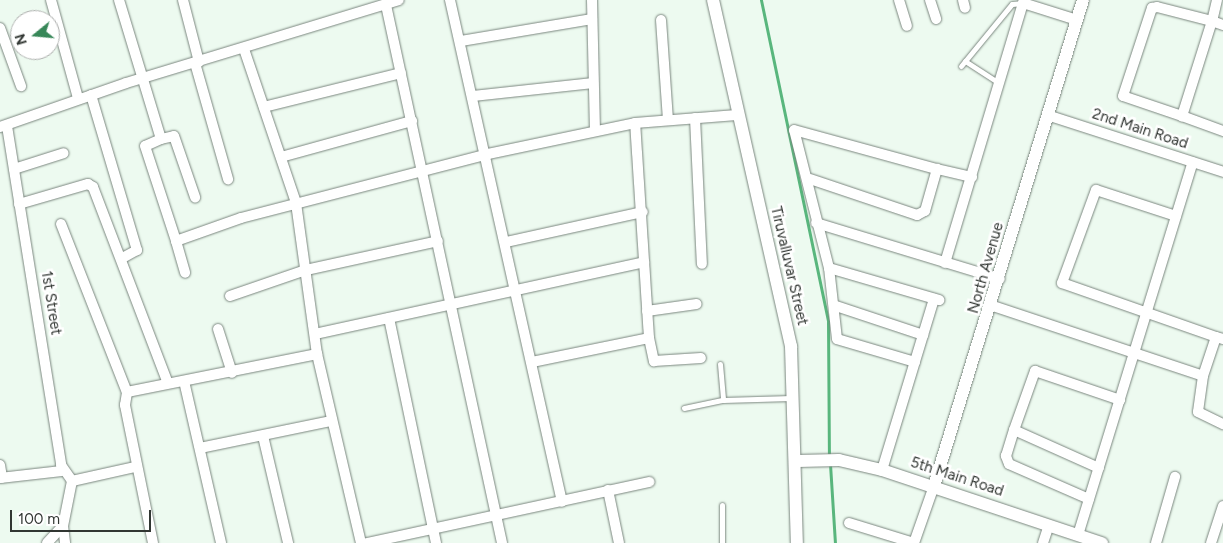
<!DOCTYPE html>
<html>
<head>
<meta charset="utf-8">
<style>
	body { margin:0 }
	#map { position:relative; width:1223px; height:543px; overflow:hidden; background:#edfaf0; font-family:Figtree,sans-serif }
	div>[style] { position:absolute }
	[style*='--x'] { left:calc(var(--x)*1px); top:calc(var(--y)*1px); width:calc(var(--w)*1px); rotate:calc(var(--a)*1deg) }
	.stream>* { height:3px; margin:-1.5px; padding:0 1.5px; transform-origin:1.5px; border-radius:1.5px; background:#59b67d }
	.roads { filter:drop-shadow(0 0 1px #7a867e) drop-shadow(0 0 1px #7a867e) }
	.service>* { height:5px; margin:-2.5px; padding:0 2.5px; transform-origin:2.5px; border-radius:2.5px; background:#fff }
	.minor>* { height:10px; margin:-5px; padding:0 5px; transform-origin:5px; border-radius:5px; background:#fff }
	.tertiary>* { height:12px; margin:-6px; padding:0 6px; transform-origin:6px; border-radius:6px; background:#fff }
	span { translate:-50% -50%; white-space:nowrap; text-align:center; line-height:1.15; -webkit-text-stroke:5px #fff; paint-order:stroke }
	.street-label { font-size:15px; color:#313632 }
	.north { position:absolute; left:10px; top:10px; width:50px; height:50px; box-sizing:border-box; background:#fff; border:1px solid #adafad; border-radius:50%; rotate:253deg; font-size:14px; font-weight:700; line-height:20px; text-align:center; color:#313632 }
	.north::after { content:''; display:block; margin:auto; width:18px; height:22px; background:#378758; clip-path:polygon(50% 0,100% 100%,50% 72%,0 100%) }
	.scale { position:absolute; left:10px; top:510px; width:141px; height:22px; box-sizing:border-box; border:2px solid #313632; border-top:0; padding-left:6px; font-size:15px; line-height:18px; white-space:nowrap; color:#313632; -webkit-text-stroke:4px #fff; paint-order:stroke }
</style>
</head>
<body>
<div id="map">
	<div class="stream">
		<div style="--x:761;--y:0;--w:329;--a:78.2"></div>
		<div style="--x:828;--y:322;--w:135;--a:89.6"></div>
		<div style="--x:830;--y:464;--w:79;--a:86.4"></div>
	</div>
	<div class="roads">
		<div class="service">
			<div style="--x:965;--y:61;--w:40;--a:32.9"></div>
			<div style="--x:961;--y:66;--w:80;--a:-50.6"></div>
			<div style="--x:1012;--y:4;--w:11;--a:-5"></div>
			<div style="--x:720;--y:364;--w:36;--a:85"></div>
			<div style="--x:723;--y:400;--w:68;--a:-1.7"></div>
			<div style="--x:684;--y:408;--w:40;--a:-12"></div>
			<div style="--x:722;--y:505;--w:38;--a:90"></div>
		</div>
		<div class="minor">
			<div style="--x:51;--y:0;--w:102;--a:74.6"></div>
			<div style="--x:119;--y:0;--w:145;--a:73.2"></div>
			<div style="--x:161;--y:139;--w:13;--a:-13"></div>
			<div style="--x:174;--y:136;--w:65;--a:71"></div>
			<div style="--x:183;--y:0;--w:64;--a:75.5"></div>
			<div style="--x:450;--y:0;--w:514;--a:77.42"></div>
			<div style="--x:592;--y:0;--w:131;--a:88.7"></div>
			<div style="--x:899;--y:0;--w:27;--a:73"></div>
			<div style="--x:930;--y:0;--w:20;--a:72"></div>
			<div style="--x:963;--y:0;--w:8;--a:76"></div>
			<div style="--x:1217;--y:0;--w:22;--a:103"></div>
			<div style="--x:1212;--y:21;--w:100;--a:107.5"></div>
			<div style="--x:1182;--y:116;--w:62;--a:-161.3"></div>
			<div style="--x:1123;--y:96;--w:93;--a:-71.8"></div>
			<div style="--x:1152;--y:8;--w:5;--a:-11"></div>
			<div style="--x:1157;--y:7;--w:57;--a:14.3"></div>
			<div style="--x:1212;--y:21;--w:12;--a:20"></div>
			<div style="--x:1023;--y:3;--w:57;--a:17.5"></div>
			<div style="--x:386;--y:5;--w:550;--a:77.83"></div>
			<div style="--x:661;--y:20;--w:99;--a:86"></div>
			<div style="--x:0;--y:28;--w:62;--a:70.1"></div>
			<div style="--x:461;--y:41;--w:133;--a:-9.5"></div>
			<div style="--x:244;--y:49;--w:163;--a:71.3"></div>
			<div style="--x:296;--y:203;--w:152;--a:82.1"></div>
			<div style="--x:317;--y:354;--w:194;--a:76.9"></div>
			<div style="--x:195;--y:63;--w:121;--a:74.1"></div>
			<div style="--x:91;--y:95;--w:162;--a:73.5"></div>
			<div style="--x:137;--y:250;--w:18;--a:151"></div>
			<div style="--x:473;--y:96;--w:121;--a:-6.2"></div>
			<div style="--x:264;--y:107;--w:141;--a:-13.9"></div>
			<div style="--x:1047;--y:115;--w:185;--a:17.9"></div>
			<div style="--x:1182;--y:116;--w:44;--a:20.1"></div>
			<div style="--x:695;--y:118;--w:146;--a:87.3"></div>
			<div style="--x:7;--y:126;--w:343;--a:80.9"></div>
			<div style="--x:61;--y:465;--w:19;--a:55"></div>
			<div style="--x:0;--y:127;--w:133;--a:-19.2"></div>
			<div style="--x:126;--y:83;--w:285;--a:-16.9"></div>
			<div style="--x:161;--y:139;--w:17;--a:156"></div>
			<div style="--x:145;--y:146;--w:100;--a:71.9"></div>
			<div style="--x:176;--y:241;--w:69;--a:-19.5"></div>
			<div style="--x:241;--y:218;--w:255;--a:-14.5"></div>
			<div style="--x:488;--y:154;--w:150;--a:-11.9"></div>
			<div style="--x:635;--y:123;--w:102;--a:-4.5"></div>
			<div style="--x:281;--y:157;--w:136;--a:-15.4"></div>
			<div style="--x:14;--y:169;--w:52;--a:-17.7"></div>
			<div style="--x:810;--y:179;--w:113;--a:18.6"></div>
			<div style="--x:917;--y:215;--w:9;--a:-27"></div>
			<div style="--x:925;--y:211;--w:44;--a:-74.1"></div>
			<div style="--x:937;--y:169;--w:36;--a:13"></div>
			<div style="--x:19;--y:204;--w:72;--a:-16.2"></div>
			<div style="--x:88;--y:184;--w:6;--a:31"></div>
			<div style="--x:93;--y:187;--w:210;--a:69.1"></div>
			<div style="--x:1176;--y:216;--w:84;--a:-162"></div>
			<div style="--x:1096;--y:190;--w:99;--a:110.1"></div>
			<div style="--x:1062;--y:283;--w:163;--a:19.3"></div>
			<div style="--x:816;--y:223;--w:192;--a:16.9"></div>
			<div style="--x:61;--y:224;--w:180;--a:68.6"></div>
			<div style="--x:176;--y:241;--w:33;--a:74"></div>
			<div style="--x:506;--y:242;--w:140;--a:-12.4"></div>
			<div style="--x:945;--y:263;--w:275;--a:-73.3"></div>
			<div style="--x:829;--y:268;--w:115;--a:16.2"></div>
			<div style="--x:230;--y:296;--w:80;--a:-18.9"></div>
			<div style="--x:306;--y:270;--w:135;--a:-12.4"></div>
			<div style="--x:836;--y:306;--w:92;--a:18.4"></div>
			<div style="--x:993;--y:306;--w:221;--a:18.4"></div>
			<div style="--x:1203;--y:376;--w:41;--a:-71.6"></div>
			<div style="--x:1216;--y:337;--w:7;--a:16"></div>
			<div style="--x:647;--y:311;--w:50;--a:-8"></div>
			<div style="--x:389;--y:318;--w:230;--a:78.2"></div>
			<div style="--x:218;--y:329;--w:46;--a:72.3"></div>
			<div style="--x:315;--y:334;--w:337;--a:-12.3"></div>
			<div style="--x:649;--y:338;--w:24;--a:78"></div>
			<div style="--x:654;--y:361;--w:47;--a:-3.7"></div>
			<div style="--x:532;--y:362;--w:119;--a:-11.6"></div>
			<div style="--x:649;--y:338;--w:215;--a:-93.7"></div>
			<div style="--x:915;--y:362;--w:81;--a:-163.6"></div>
			<div style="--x:837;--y:339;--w:71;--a:-96.4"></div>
			<div style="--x:829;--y:268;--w:142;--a:-104.2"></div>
			<div style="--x:794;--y:130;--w:148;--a:15.3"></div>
			<div style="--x:1203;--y:376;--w:36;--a:98"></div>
			<div style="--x:1198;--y:412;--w:28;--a:26"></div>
			<div style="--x:184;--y:381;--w:166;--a:77.1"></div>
			<div style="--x:1014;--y:430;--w:93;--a:24.1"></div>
			<div style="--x:263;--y:436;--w:110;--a:76.8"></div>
			<div style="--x:200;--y:448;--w:133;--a:-11.7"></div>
			<div style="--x:0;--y:465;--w:13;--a:81"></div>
			<div style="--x:882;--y:470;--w:179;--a:-73.1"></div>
			<div style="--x:0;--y:478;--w:62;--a:-6.4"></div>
			<div style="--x:72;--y:481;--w:65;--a:-12.5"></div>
			<div style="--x:608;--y:490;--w:54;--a:78.3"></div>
			<div style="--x:1089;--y:499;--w:87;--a:-156.4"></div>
			<div style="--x:1009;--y:464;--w:9;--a:-111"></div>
			<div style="--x:1006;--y:456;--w:27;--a:-73"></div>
			<div style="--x:1014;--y:430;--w:63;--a:-70.4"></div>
			<div style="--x:1035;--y:371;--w:90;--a:18.8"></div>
			<div style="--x:849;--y:523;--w:68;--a:17.1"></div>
			<div style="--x:63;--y:526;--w:17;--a:83"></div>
			<div style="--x:1078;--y:535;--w:390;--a:-72.9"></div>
			<div style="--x:47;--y:543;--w:23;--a:-47"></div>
			<div style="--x:63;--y:526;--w:46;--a:-78.7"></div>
			<div style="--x:153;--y:543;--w:141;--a:-101.5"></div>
			<div style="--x:125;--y:405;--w:13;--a:-81"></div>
			<div style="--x:127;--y:392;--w:194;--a:-11.3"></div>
			<div style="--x:367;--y:543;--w:289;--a:-12.2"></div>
			<div style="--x:914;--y:543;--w:60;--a:-70.7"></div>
			<div style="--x:1043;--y:543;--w:19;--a:-72"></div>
			<div style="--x:1156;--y:543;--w:69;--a:-73.9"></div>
			<div style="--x:1211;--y:543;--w:39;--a:-72"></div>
		</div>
		<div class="tertiary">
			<div style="--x:713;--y:0;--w:355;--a:77.3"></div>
			<div style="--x:791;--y:346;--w:197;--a:88.3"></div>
			<div style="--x:798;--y:461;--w:41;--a:-1.4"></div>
			<div style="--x:839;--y:460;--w:44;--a:13.1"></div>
			<div style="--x:882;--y:470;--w:232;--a:18.4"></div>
			<div style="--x:934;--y:486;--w:508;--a:-72.96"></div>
		</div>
	</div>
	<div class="street-label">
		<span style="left:1140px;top:129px;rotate:18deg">2nd Main Road</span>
		<span style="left:789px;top:266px;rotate:77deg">Tiruvalluvar Street</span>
		<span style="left:986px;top:268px;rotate:-74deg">North Avenue</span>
		<span style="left:51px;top:303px;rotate:81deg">1st Street</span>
		<span style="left:957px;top:477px;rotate:18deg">5th Main Road</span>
	</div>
	<div class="north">N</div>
	<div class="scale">100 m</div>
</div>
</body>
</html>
